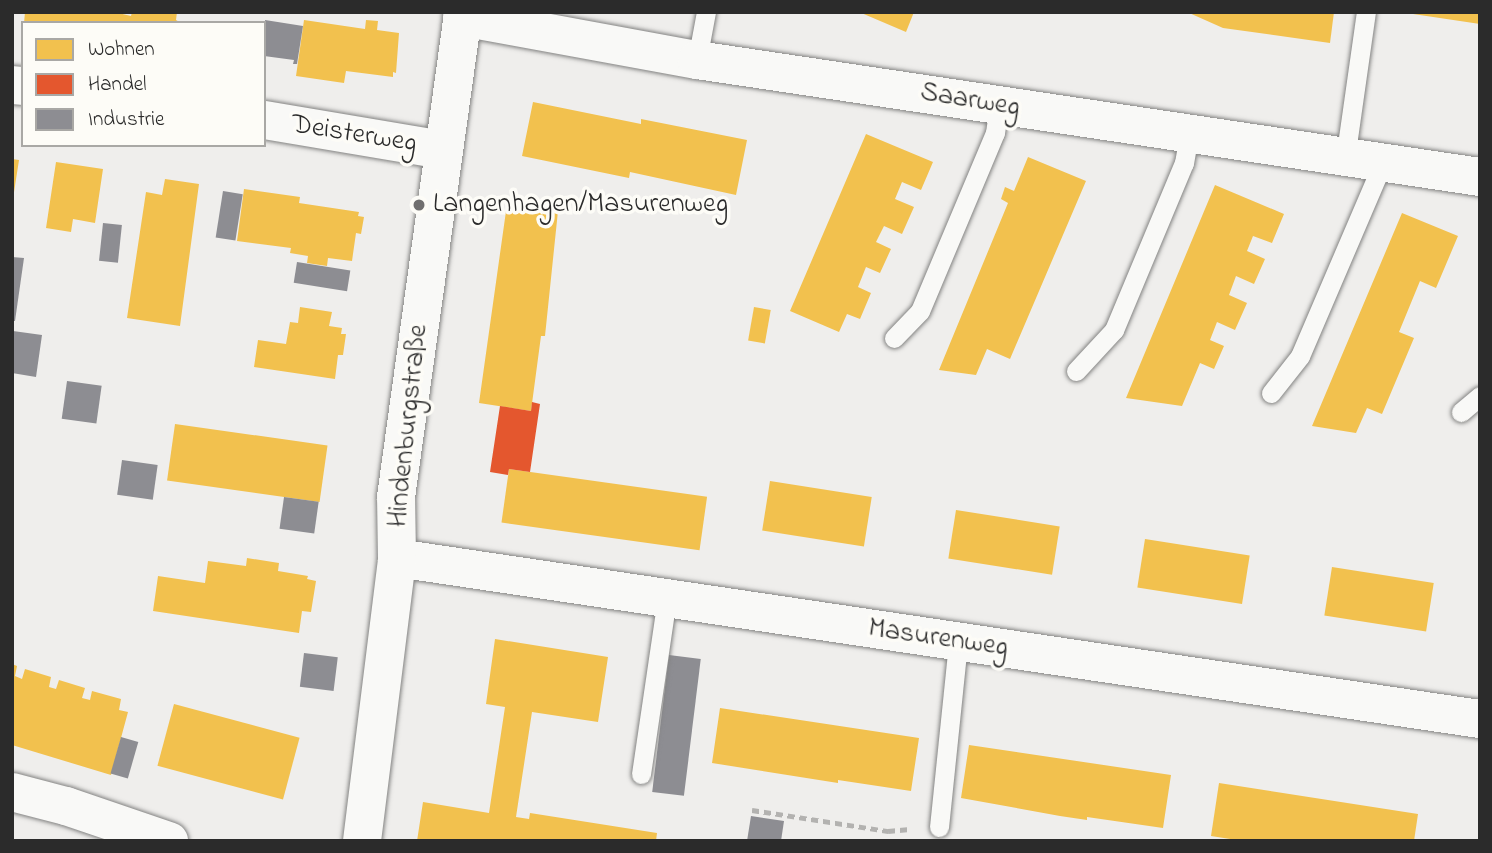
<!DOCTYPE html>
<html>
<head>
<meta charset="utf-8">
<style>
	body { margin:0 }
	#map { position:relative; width:1492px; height:853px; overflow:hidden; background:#efeeec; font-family:"Indie Flower",sans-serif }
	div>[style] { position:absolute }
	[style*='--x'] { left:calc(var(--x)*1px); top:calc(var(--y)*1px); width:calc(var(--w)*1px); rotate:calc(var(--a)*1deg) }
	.homes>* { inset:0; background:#f2c14e; transform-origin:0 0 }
	.shops>* { inset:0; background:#e4572e }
	.industry>* { inset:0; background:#8d8d92; transform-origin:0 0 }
	.path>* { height:4.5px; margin-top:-2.25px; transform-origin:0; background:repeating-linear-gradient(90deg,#b3b2b0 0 7px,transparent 0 12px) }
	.roads { filter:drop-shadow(0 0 2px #838382) drop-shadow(0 0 2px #838382) }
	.lane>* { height:19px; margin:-9.5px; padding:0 9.5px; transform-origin:9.5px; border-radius:9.5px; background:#f9f9f7 }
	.street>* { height:38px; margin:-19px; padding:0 19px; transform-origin:19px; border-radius:19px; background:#f9f9f7 }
	.dots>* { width:19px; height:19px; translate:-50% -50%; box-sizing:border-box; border:4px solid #fdfcf7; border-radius:50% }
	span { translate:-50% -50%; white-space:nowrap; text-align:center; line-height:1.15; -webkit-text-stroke:7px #fdfcf7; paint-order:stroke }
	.street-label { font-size:28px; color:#2b2b2b }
	.poi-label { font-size:28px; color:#2b2b2b }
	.left { translate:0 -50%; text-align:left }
	.frame { position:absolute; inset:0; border:14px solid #2b2b2b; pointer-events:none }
	.legend { position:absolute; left:21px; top:21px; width:245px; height:126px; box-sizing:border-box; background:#fdfcf7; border:2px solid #a9a8a5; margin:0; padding:9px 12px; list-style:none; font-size:21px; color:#2b2b2b }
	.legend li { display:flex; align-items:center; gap:14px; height:35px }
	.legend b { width:35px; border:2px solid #a9a8a5 }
</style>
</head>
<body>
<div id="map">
	<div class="homes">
		<div style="clip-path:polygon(25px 12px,114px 12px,131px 16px,132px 12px,177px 12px,176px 20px,181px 23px,24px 23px)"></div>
		<div style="clip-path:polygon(859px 12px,914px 12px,906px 32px)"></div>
		<div style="clip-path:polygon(1187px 12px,1334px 12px,1330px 43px,1223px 28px)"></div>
		<div style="clip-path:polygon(1413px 12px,1480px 12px,1480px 24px,1413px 14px)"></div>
		<div style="clip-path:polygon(304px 20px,365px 29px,366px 20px,378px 21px,377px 30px,399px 33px,396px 73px,393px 72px,393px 77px,346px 71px,344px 83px,296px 76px)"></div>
		<div style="clip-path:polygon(533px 102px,641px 124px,641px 119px,747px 140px,736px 195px,630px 172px,629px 178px,522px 156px)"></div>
		<div style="clip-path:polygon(866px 134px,933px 162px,921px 190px,902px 182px,895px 199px,914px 207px,902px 234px,884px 226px,876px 242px,891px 249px,880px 273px,866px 267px,858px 287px,871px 293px,860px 319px,847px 314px,839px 332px,790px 311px)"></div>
		<div style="clip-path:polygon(1028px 157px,1086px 181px,1010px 359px,987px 349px,976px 375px,939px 370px,1008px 203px,1001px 199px,1005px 187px,1014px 191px)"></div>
		<div style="clip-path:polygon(12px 159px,19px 160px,14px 192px,12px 192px)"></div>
		<div style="clip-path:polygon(56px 162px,103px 169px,95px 223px,73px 219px,71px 232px,46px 228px)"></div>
		<div style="clip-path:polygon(165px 179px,199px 184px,180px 326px,127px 318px,146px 192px,162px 195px)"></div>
		<div style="clip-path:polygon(1215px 185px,1284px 214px,1272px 243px,1253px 236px,1247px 251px,1265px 259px,1254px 284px,1236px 276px,1229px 295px,1247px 303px,1235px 330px,1217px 322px,1210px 340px,1224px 346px,1214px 369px,1200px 363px,1182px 406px,1126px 398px)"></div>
		<div style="clip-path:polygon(244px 189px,300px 197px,299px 203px,359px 212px,358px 216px,364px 217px,361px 234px,356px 233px,352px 261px,328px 258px,327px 266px,307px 263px,308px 256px,290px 253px,291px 248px,237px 241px)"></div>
		<div style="clip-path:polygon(507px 204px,558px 211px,545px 336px,541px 336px,531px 411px,479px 403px)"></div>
		<div style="clip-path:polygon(1402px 213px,1458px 236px,1436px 288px,1420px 281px,1399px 332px,1414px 338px,1382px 414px,1367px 408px,1356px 433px,1312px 426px)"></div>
		<div style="clip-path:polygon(300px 307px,332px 312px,329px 326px,342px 328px,341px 334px,346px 334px,343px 355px,338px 355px,335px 379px,254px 367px,258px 340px,286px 344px,290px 322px,298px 323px)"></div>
		<div style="left:754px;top:307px;width:17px;height:34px;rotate:10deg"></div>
		<div style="left:175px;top:424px;width:154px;height:57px;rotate:8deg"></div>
		<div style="left:509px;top:469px;width:200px;height:54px;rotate:8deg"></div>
		<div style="left:770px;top:481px;width:103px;height:50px;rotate:9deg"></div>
		<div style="left:956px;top:510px;width:105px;height:49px;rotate:9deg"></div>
		<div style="left:1145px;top:539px;width:106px;height:49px;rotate:9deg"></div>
		<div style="clip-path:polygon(247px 558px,279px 563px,278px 571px,308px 576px,307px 579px,316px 581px,311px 612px,302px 611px,299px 633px,153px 611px,158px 576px,205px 583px,208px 561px,246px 566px)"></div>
		<div style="left:1332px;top:567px;width:103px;height:49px;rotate:9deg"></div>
		<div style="clip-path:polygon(495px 639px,608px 657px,598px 722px,532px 712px,516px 817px,529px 819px,530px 813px,657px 833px,656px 841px,417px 841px,423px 802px,489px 813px,505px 707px,486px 704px)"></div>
		<div style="clip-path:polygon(12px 664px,17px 666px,15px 676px,22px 679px,25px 669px,51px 677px,49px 687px,56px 689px,59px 680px,85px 688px,82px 698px,90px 700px,92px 691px,121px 699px,119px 710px,128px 712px,111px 775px,12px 745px)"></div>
		<div style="left:174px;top:704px;width:130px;height:64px;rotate:15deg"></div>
		<div style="clip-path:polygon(720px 708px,919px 738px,911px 791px,838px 780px,838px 783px,712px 763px)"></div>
		<div style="clip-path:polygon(969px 745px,1171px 775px,1163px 828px,1087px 817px,1087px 820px,1060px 816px,961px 798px)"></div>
		<div style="clip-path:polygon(1219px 783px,1418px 814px,1414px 841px,1243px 841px,1211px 836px)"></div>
	</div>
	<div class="shops">
		<div style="clip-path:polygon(532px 402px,540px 404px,530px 472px,509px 469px,508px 475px,490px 472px,500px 406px,531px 411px)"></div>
	</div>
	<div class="industry">
		<div style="clip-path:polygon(265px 20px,303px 26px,297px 64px,293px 64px,294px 60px,264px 56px)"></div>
		<div style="left:223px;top:191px;width:20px;height:47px;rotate:9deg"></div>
		<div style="left:103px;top:223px;width:19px;height:38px;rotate:6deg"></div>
		<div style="clip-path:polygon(12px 257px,24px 258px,15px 321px,12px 321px)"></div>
		<div style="left:297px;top:262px;width:54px;height:21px;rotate:9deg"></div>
		<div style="clip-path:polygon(13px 331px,42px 335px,36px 377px,12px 373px)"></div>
		<div style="left:67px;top:381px;width:35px;height:38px;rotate:8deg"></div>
		<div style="left:122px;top:460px;width:36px;height:35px;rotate:8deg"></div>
		<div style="left:284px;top:497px;width:35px;height:32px;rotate:8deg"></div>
		<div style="left:304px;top:653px;width:34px;height:34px;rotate:7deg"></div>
		<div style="left:669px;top:655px;width:32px;height:138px;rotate:7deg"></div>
		<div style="left:121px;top:737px;width:18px;height:38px;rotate:16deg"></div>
		<div style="clip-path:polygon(751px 816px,784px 821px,781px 841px,747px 841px)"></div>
	</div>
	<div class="path">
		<div style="--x:752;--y:810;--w:138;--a:8.8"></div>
		<div style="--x:888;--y:831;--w:22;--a:-5"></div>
	</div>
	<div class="roads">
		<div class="lane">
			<div style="--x:697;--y:60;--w:49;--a:-79.4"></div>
			<div style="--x:1345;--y:159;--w:148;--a:-81.9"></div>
			<div style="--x:894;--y:338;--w:37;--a:-46"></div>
			<div style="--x:920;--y:311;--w:193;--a:-67.2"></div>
			<div style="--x:995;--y:133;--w:27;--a:-82"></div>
			<div style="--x:1076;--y:371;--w:56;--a:-47.2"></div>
			<div style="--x:1114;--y:330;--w:181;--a:-67.3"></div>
			<div style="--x:1184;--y:163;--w:29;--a:-80"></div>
			<div style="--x:1271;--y:393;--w:47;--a:-51.9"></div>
			<div style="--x:1300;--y:356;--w:208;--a:-66.8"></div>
			<div style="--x:1461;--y:412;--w:25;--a:-40"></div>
			<div style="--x:641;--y:774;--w:178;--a:-81.6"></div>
			<div style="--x:939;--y:827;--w:186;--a:-84.1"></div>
		</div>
		<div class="street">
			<div style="--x:462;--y:17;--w:239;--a:10.4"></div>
			<div style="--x:697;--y:60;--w:792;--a:8.5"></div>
			<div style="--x:12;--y:85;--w:11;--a:5"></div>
			<div style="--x:264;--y:120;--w:182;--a:9.5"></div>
			<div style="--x:397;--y:558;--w:1095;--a:8.46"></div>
			<div style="--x:12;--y:792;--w:56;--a:14.5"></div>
			<div style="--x:66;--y:806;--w:109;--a:18.8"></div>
			<div style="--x:362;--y:841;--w:285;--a:-82.9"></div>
			<div style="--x:397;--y:558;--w:61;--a:-90.9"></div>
			<div style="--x:396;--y:497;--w:490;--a:-82.1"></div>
		</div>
	</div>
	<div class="dots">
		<div style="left:419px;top:205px;background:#706f6f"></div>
	</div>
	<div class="street-label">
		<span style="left:970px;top:101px;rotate:9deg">Saarweg</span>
		<span style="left:354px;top:135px;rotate:9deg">Deisterweg</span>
		<span style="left:409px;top:426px;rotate:-84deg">Hindenburgstraße</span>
		<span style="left:938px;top:639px;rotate:8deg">Masurenweg</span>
	</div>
	<div class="poi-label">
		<span class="left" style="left:433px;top:205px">Langenhagen/Masurenweg</span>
	</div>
	<div class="frame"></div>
	<ul class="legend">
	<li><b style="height:19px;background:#f2c14e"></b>Wohnen</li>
	<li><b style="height:19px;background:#e4572e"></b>Handel</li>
	<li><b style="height:19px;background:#8d8d92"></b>Industrie</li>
	</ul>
</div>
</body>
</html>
